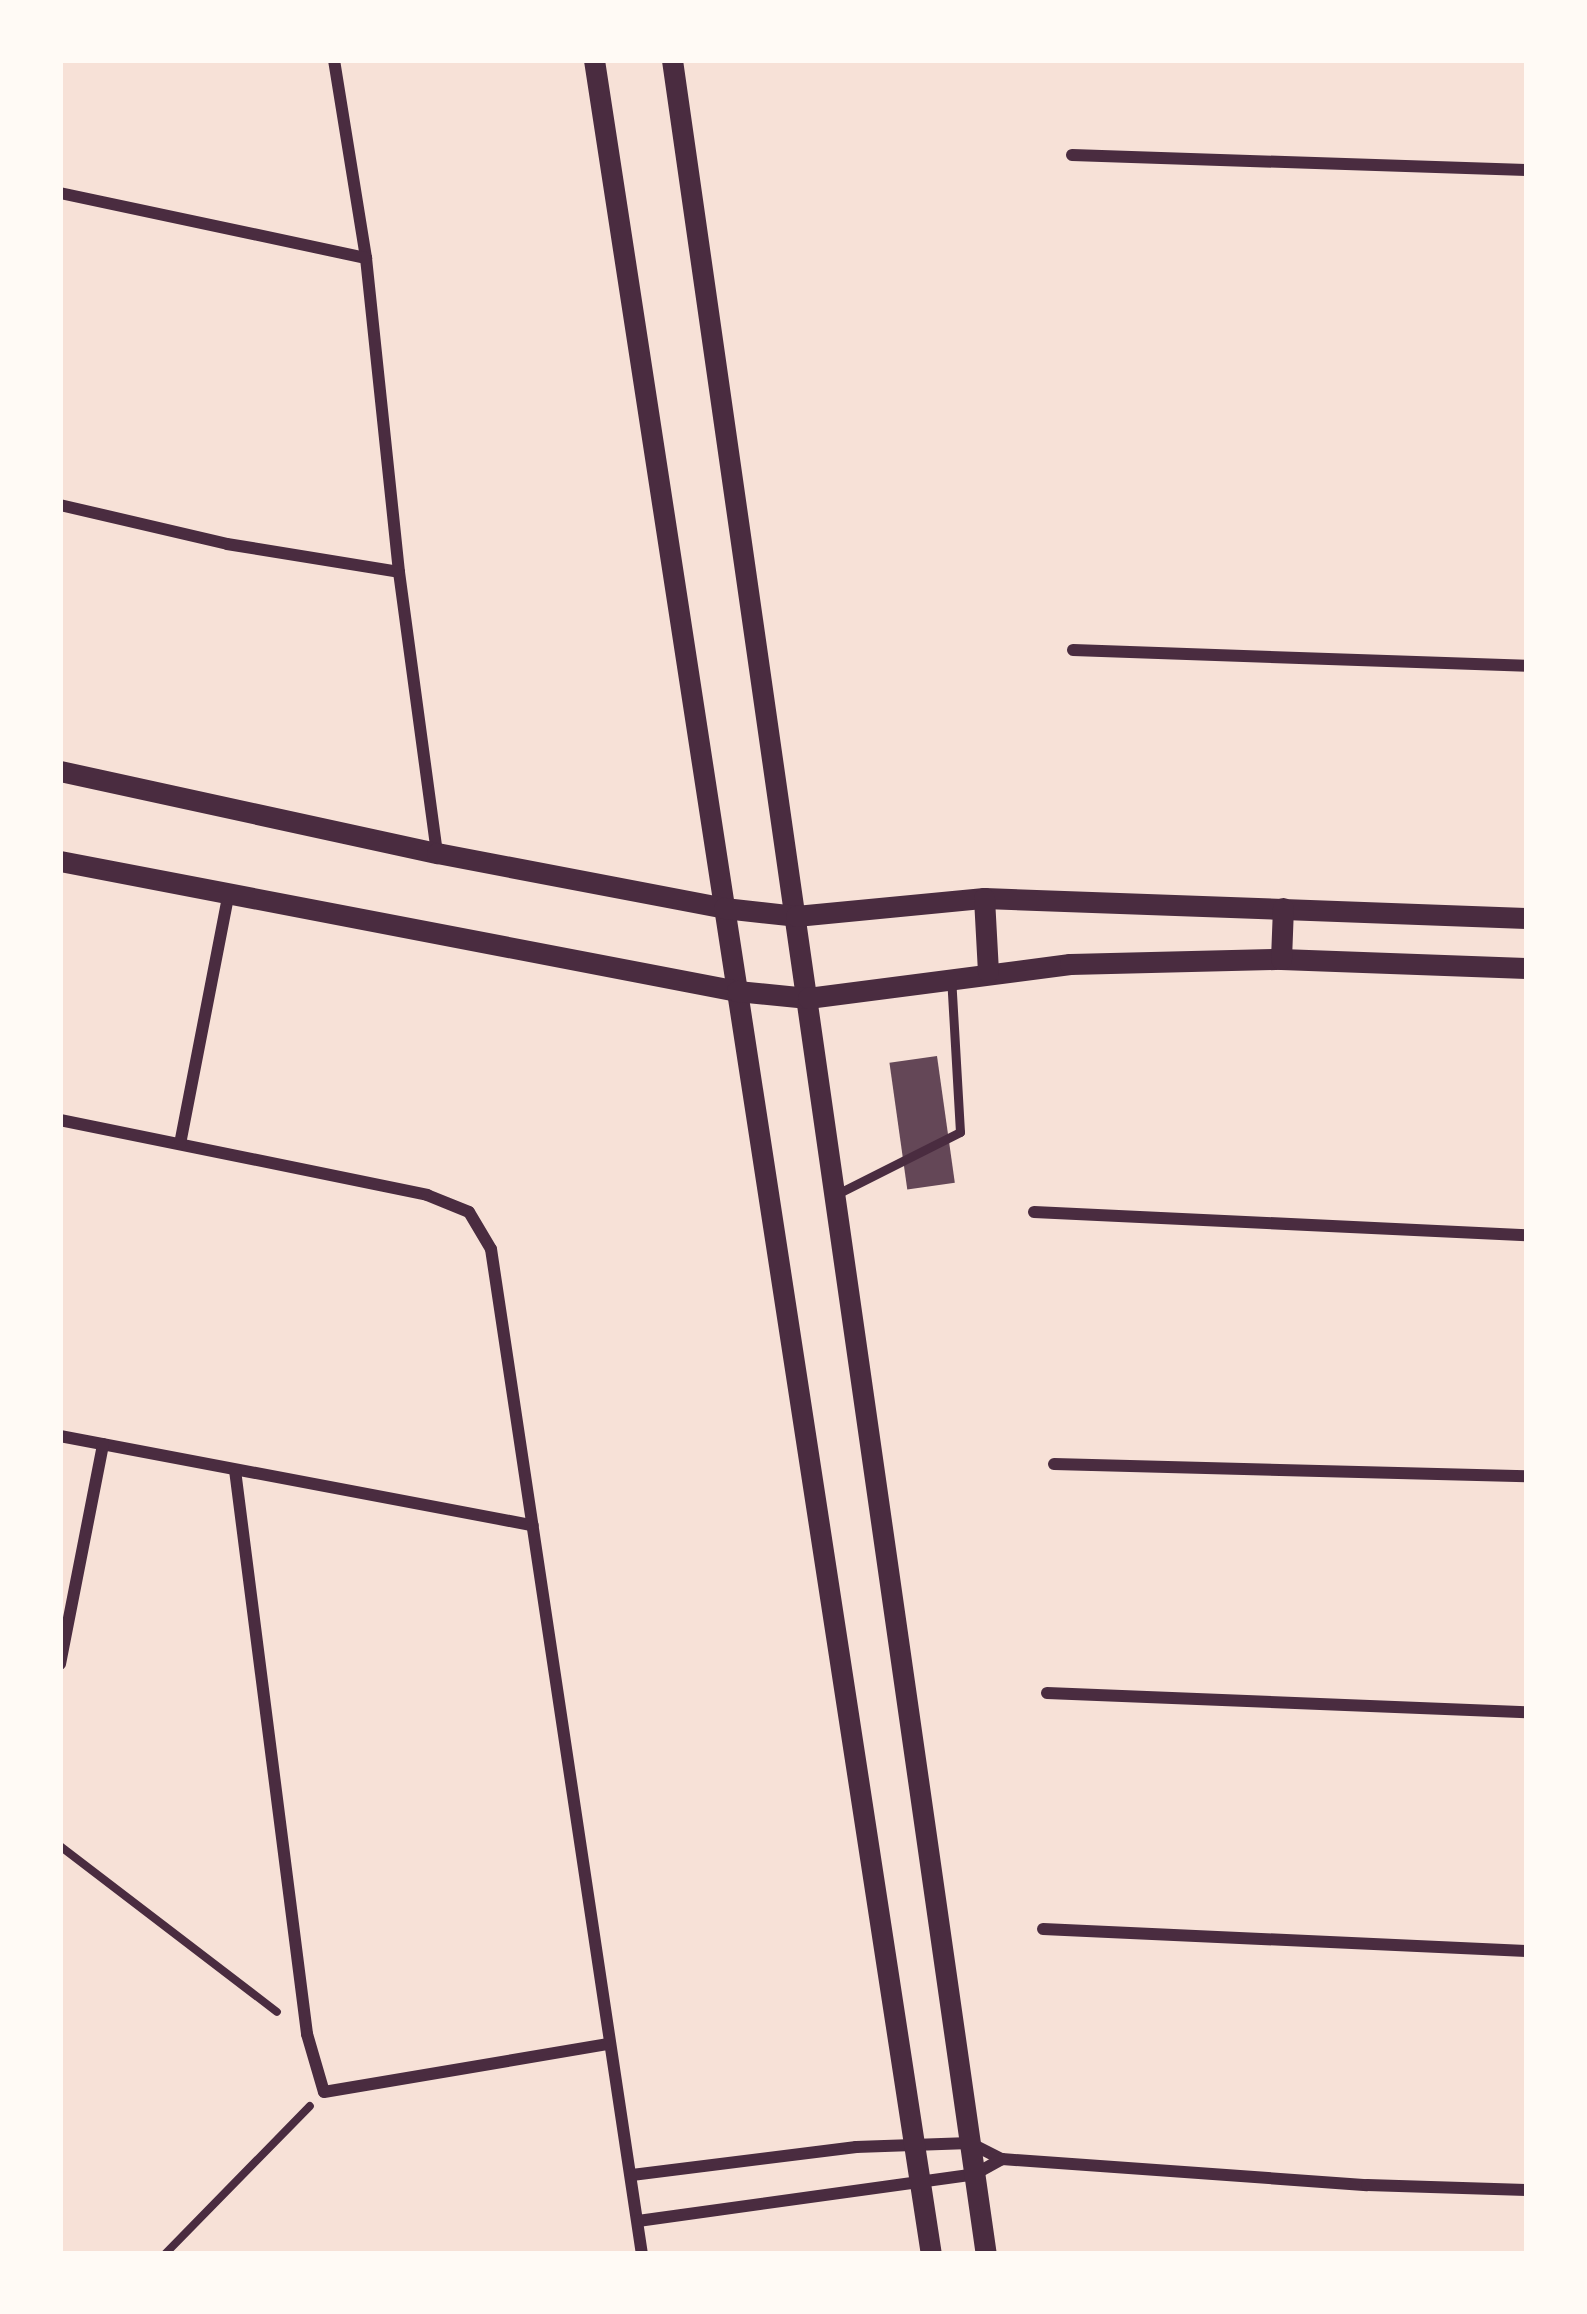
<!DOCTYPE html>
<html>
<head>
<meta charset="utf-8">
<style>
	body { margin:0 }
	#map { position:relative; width:1587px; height:2314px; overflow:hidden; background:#f7e1d7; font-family:"Roboto Condensed",sans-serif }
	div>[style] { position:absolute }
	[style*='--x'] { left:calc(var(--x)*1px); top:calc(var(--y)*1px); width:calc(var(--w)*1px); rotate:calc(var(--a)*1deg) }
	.building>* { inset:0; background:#644757; transform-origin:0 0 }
	.path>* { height:8px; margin:-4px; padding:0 4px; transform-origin:4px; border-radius:4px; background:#4a2c40 }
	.service>* { height:9px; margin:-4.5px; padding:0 4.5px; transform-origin:4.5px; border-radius:4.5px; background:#4a2c40 }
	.minor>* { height:12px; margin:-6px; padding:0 6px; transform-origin:6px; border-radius:6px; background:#4a2c40 }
	.tertiary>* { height:21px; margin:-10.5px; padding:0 10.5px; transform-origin:10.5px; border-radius:10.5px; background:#4a2c40 }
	span { translate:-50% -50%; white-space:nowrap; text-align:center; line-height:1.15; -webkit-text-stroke:12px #fffaf5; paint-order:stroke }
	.frame { position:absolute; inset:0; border:63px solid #fffaf5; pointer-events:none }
</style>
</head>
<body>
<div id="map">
	<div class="building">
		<div style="left:937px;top:1056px;width:128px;height:48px;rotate:82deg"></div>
	</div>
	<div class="path">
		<div style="--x:60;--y:1846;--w:273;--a:37.4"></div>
		<div style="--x:165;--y:2254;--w:207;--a:-45.6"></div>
	</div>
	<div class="service">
		<div style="--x:835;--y:1195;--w:140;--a:-26.7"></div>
		<div style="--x:960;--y:1132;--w:154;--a:-93.3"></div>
	</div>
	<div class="minor">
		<div style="--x:334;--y:60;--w:201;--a:80.8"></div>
		<div style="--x:366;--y:258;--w:316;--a:84"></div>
		<div style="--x:399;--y:572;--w:284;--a:82.3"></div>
		<div style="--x:1072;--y:155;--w:455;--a:1.9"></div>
		<div style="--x:60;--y:193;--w:313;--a:12"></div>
		<div style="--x:60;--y:505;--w:171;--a:13.1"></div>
		<div style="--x:227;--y:544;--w:174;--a:9.2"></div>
		<div style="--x:1073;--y:650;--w:454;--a:2"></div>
		<div style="--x:60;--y:1120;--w:375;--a:11.5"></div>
		<div style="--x:427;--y:1195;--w:45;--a:22"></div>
		<div style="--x:469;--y:1212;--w:43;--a:59.3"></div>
		<div style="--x:491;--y:1249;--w:1016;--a:81.46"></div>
		<div style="--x:180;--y:1144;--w:252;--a:-79"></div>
		<div style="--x:1034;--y:1212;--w:494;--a:2.7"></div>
		<div style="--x:60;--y:1436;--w:481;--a:10.7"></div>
		<div style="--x:1054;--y:1464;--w:473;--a:1.5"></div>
		<div style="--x:235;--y:1470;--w:569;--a:82.72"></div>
		<div style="--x:307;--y:2034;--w:60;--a:73.7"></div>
		<div style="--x:324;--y:2092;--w:287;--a:-9.6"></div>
		<div style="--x:60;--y:1664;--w:224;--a:-78.9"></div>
		<div style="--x:1047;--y:1693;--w:480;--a:2.3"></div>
		<div style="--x:1043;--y:1929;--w:484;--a:2.6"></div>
		<div style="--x:632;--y:2175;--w:226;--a:-7.1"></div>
		<div style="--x:856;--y:2147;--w:114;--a:-2"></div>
		<div style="--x:970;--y:2143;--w:36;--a:27"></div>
		<div style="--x:1002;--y:2159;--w:366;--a:4.1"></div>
		<div style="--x:1367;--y:2185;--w:160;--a:1.8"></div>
		<div style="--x:638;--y:2221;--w:340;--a:-7.9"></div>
		<div style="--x:975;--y:2174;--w:31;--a:-29"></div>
	</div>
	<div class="tertiary">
		<div style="--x:594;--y:60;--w:2220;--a:81.27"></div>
		<div style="--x:672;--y:60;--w:2216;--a:81.86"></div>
		<div style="--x:60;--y:771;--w:386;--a:12.3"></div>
		<div style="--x:437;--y:853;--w:292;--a:10.8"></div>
		<div style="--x:724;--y:908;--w:72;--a:6.3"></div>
		<div style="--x:796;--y:916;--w:189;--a:-5.5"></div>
		<div style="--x:984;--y:898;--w:543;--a:2.11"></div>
		<div style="--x:60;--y:861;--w:689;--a:10.87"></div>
		<div style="--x:737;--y:991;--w:71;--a:5.6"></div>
		<div style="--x:808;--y:998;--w:264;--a:-7.4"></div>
		<div style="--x:1070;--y:964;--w:211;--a:-1.4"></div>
		<div style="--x:1281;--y:959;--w:246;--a:2.1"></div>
		<div style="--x:984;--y:898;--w:74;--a:86.9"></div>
		<div style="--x:1281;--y:959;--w:51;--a:-87.8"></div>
	</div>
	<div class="frame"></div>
</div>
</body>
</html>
